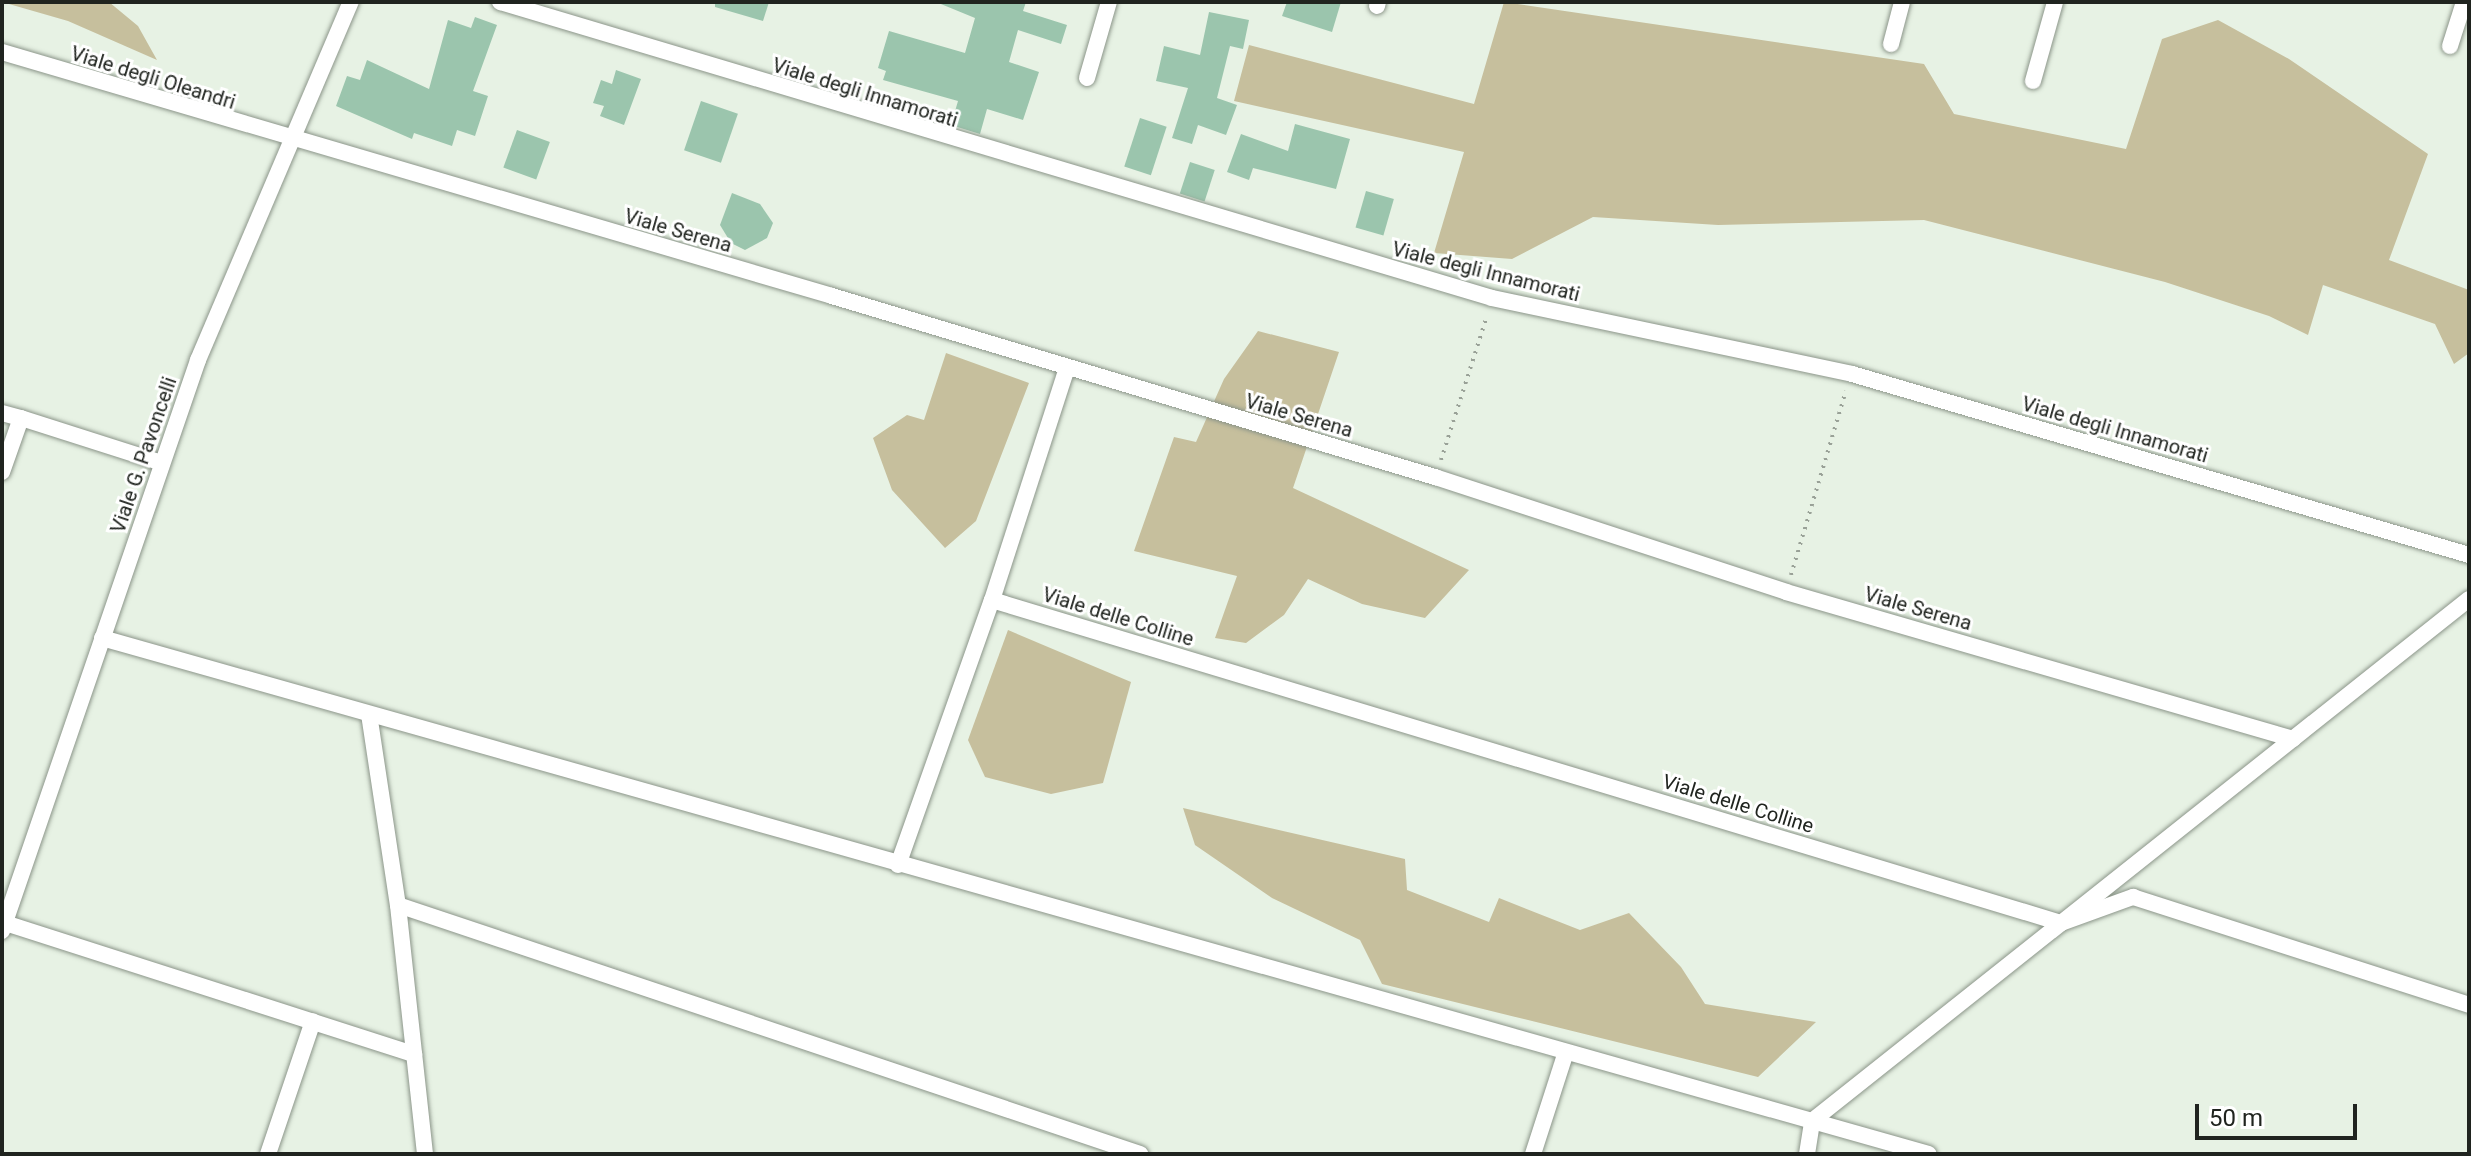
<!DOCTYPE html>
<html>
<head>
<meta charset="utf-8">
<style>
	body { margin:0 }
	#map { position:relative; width:2471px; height:1156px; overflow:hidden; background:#e7f2e4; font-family:Roboto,sans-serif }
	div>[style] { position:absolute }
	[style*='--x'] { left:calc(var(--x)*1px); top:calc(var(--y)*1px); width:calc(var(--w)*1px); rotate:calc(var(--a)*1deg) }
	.green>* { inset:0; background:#c6bf9d }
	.building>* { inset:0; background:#9bc5ad; transform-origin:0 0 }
	.path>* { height:4px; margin-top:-2px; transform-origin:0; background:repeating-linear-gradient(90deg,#99a197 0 2px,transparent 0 8px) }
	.roads { filter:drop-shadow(0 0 2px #8b9589) drop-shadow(0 0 2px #8b9589) }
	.street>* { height:16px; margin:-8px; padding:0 8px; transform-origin:8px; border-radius:8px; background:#fff }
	span { translate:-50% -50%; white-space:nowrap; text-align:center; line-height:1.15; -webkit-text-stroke:6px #fff; paint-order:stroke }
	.street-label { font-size:20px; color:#20241f }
	.frame { position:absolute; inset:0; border:4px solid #20241f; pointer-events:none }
	.scale { position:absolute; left:2195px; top:1104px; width:162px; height:36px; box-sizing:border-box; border:4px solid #20241f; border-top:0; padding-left:10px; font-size:24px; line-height:28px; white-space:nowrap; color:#20241f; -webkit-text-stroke:6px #fff; paint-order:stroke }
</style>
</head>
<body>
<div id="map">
	<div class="green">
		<div style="clip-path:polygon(2px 2px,109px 2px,138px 26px,157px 60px,68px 21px)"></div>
		<div style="clip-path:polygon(1504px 2px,1924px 64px,1954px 114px,2126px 149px,2162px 39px,2218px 20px,2289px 59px,2428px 154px,2389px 260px,2469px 290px,2469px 353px,2454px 364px,2435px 324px,2323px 285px,2308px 335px,2269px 316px,2165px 282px,1924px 220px,1718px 225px,1593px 217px,1512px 259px,1434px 253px,1464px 152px,1234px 101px,1249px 45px,1474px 104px)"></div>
		<div style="clip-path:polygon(1258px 331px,1339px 352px,1293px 488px,1469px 570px,1425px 618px,1362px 604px,1308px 579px,1284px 615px,1246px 643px,1215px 638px,1237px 576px,1134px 551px,1174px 437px,1196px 442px,1224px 379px)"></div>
		<div style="clip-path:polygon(946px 353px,1029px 383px,976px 521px,945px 548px,892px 490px,873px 438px,907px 415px,924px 420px)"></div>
		<div style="clip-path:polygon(1008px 630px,1131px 682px,1103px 783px,1051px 794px,985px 777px,968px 740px)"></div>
		<div style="clip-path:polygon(1183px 808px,1405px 859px,1407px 890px,1489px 922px,1499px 898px,1580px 930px,1629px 913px,1681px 967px,1705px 1004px,1816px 1022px,1758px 1077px,1382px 984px,1360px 940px,1272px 898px,1195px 845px)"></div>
	</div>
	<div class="building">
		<div style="clip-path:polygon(715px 2px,769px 2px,763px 21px,715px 7px)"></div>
		<div style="clip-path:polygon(936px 2px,1026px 2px,1023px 11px,1067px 25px,1061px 44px,1018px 30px,1009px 62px,1039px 72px,1023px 120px,987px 109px,980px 134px,951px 125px,958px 101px,883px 80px,886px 71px,878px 68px,889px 31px,965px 53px,975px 18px)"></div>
		<div style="clip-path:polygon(1287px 2px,1341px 2px,1332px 32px,1282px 16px)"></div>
		<div style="clip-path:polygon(1209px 12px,1249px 20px,1243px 49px,1230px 46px,1217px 98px,1237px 105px,1226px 135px,1198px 125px,1192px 144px,1172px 138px,1188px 88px,1156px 81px,1164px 46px,1200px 55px)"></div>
		<div style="clip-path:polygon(475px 17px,497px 25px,473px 91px,488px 96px,475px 136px,457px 130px,452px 146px,414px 133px,412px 139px,336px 106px,347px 76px,360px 80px,367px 60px,429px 89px,448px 20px,471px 28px)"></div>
		<div style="clip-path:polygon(616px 70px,641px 79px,624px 125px,600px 116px,604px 106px,593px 103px,601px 80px,612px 84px)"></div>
		<div style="left:701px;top:101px;width:39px;height:52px;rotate:19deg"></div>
		<div style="left:1140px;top:118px;width:28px;height:51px;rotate:18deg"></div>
		<div style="clip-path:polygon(1295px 124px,1350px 139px,1336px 189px,1253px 168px,1249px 180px,1227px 172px,1241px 134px,1288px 151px)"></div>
		<div style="left:517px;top:130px;width:35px;height:40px;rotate:20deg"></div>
		<div style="left:1190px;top:162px;width:26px;height:33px;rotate:18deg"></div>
		<div style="left:1366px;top:191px;width:29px;height:38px;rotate:16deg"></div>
		<div style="clip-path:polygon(732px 193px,760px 204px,773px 223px,767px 238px,745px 250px,731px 243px,720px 225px)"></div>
	</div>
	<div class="path">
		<div style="--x:1441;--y:460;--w:151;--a:-72.3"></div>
		<div style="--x:1791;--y:575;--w:192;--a:-73.4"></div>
	</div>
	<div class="roads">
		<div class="street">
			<div style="--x:500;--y:2;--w:1035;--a:16.61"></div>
			<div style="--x:1492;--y:298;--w:368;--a:11.9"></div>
			<div style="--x:1852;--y:374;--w:643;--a:16.35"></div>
			<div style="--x:1377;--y:6;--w:4;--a:-76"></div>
			<div style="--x:1891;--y:44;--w:43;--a:-75.3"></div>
			<div style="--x:2450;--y:46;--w:46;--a:-72.3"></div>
			<div style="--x:2;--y:52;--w:865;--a:16.38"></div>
			<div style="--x:832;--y:296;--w:630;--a:16.71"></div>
			<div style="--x:1435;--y:477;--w:369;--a:18.1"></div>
			<div style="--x:1786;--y:592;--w:528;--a:16.17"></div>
			<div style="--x:1087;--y:78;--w:79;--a:-73.9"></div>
			<div style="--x:2033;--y:81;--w:82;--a:-74.4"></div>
			<div style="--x:2;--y:413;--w:20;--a:15"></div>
			<div style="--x:2;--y:472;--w:57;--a:-70.6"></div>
			<div style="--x:21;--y:418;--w:148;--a:17.7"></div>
			<div style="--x:992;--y:600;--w:1117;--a:16.81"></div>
			<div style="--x:2061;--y:923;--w:77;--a:-19.9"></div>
			<div style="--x:2133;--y:897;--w:353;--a:17.8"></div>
			<div style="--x:102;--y:638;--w:1898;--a:15.77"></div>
			<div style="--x:369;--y:714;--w:193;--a:81.4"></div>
			<div style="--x:898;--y:865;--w:281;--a:-70.5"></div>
			<div style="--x:992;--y:600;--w:244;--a:-72.1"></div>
			<div style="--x:2;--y:922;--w:433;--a:17.8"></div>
			<div style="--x:2;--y:931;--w:604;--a:-71.05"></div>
			<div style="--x:198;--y:360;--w:389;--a:-66.9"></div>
			<div style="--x:268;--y:1154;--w:140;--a:-71.3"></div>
			<div style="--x:425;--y:1154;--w:250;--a:-96.2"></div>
			<div style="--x:398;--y:905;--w:783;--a:18.55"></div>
			<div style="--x:1533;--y:1154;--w:104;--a:-72.1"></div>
			<div style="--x:1807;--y:1154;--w:33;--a:-81"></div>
			<div style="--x:1812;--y:1121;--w:839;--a:-38.47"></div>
		</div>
	</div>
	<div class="street-label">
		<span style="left:153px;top:78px;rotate:17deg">Viale degli Oleandri</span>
		<span style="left:865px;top:93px;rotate:17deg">Viale degli Innamorati</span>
		<span style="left:678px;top:231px;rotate:16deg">Viale Serena</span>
		<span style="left:1486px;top:272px;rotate:14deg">Viale degli Innamorati</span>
		<span style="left:1299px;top:416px;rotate:16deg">Viale Serena</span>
		<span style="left:2115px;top:430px;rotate:16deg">Viale degli Innamorati</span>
		<span style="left:144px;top:455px;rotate:-71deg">Viale G. Pavoncelli</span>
		<span style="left:1918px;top:609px;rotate:16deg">Viale Serena</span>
		<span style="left:1118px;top:617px;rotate:17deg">Viale delle Colline</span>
		<span style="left:1738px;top:804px;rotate:17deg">Viale delle Colline</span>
	</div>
	<div class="frame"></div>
	<div class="scale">50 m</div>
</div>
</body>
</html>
